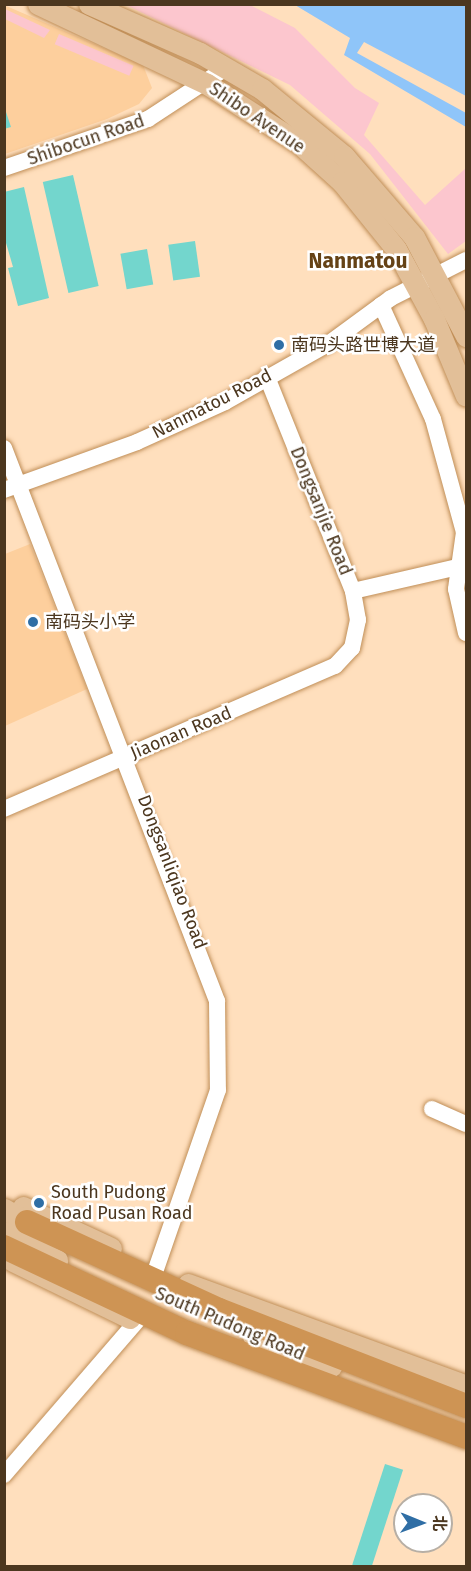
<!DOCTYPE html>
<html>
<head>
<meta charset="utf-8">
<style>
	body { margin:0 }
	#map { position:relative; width:471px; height:1571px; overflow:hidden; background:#ffdfbd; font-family:"Fira Sans","Noto Sans SC",sans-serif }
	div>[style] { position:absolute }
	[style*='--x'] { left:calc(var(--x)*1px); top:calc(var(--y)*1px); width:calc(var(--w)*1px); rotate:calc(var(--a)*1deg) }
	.built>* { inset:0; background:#fdcf9d }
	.green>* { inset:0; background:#fcc6ce; transform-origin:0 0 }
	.water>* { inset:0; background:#8fc5f9 }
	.pier>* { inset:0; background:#ffdfbd }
	.building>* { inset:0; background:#73d6cd; transform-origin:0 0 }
	.roads { filter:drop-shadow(0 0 2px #c08e57) drop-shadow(0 0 2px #c08e57) }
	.minor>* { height:16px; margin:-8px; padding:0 8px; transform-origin:8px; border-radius:8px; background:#fff }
	.major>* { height:21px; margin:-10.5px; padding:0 10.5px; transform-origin:10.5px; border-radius:10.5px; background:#e2bf98 }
	.highway>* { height:24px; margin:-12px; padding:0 12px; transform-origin:12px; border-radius:12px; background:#ce9454 }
	.dots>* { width:16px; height:16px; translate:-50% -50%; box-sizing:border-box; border:3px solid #fff; border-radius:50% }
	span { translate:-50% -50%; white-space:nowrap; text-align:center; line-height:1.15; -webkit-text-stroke:5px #fff; paint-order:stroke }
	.street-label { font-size:18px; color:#4c371f }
	.poi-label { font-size:18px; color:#4c371f }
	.left { translate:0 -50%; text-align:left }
	.quarter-label { font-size:21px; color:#654216; font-weight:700 }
	.frame { position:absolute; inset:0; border:6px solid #4c371f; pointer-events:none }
	.north { position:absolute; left:393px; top:1493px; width:60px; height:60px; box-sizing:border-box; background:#fff; border:2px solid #b7afa5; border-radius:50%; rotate:91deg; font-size:16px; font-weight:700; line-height:24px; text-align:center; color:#4c371f }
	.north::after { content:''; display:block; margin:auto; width:21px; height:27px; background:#2f6ea5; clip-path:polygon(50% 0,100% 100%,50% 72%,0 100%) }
</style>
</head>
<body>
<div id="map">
	<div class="built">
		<div style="clip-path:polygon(4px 5px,143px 65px,152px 88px,139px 104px,107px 119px,5px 154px)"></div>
		<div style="clip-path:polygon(30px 544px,87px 689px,5px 726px,5px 554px)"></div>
	</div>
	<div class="green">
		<div style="clip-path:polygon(126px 5px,250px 5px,295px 28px,355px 88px,379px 103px,364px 135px,425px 205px,466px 168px,466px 241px,448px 254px,370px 154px,290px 85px)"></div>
		<div style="clip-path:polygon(4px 9px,5px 9px,50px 30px,44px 38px,5px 19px)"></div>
		<div style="left:59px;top:34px;width:81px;height:11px;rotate:23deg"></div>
	</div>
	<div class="water">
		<div style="clip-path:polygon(295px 5px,466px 5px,466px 127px,344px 55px,350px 38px)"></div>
	</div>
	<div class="pier">
		<div style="clip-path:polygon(364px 42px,466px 96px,466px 113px,357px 53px)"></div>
	</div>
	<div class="building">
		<div style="clip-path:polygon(4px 106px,11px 127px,4px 129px)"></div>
		<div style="left:73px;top:175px;width:114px;height:31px;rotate:77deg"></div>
		<div style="clip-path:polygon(24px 187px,49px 298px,18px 306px,8px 268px,13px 267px,4px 236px,4px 192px)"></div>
		<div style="left:195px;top:241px;width:36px;height:27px;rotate:82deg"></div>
		<div style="left:147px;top:249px;width:36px;height:27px;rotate:80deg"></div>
		<div style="left:385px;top:1464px;width:19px;height:106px;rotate:18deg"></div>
	</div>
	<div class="roads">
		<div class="minor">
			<div style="--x:4;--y:168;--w:152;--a:-18.8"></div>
			<div style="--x:148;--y:119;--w:93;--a:-33.2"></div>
			<div style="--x:381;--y:305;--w:125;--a:65.5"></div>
			<div style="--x:433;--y:419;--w:117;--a:74.7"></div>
			<div style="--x:464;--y:532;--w:58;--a:98"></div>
			<div style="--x:456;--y:589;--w:45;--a:77.2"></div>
			<div style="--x:4;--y:448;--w:593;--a:68.93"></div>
			<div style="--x:217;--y:1001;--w:89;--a:89.4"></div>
			<div style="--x:218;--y:1090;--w:189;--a:109.1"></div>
			<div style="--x:4;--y:490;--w:141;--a:-19.8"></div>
			<div style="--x:137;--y:442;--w:97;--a:-24.4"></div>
			<div style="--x:225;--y:402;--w:122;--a:-29.5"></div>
			<div style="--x:331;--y:342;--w:74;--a:-36.3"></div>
			<div style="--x:391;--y:298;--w:84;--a:-26.9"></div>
			<div style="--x:353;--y:591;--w:108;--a:-12.9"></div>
			<div style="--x:4;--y:809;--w:361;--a:-23.4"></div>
			<div style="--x:335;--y:666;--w:25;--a:-47"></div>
			<div style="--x:352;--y:648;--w:29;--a:-78"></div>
			<div style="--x:358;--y:620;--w:29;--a:-100"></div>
			<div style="--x:353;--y:591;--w:231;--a:-111.9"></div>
			<div style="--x:432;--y:1109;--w:37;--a:24"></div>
			<div style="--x:4;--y:1475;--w:203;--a:-49.2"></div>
		</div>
		<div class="major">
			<div style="--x:38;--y:4;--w:187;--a:25.3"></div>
			<div style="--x:207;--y:84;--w:111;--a:32.8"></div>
			<div style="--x:300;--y:144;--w:57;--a:42.1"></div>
			<div style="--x:342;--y:182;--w:86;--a:51.1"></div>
			<div style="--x:396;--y:249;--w:80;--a:61.5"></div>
			<div style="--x:434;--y:319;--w:83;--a:67.4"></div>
			<div style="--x:89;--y:4;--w:121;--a:23.8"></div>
			<div style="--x:200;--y:53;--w:72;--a:30.1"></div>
			<div style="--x:262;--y:89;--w:106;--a:39.3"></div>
			<div style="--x:344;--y:156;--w:107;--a:49.2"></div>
			<div style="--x:414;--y:237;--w:112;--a:62.3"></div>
			<div style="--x:23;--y:1207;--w:97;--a:25"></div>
			<div style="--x:4;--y:1209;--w:43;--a:29.6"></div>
			<div style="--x:4;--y:1232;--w:60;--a:27.8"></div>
			<div style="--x:13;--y:1261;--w:130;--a:26"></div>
			<div style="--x:188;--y:1284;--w:296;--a:20.1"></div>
			<div style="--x:253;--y:1336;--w:84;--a:21"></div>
		</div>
		<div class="highway">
			<div style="--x:27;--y:1222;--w:211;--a:24.6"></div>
			<div style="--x:219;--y:1310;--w:265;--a:21.2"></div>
			<div style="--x:4;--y:1247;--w:202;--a:25.2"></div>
			<div style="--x:187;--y:1333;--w:298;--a:20.4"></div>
		</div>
	</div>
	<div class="dots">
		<div style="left:279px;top:345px;background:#2f6ea5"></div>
		<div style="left:33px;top:622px;background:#2f6ea5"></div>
		<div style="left:39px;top:1203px;background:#2f6ea5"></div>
	</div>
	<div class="street-label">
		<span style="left:257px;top:118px;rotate:34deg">Shibo Avenue</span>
		<span style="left:86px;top:140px;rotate:-19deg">Shibocun Road</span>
		<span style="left:212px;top:404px;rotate:-27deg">Nanmatou Road</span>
		<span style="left:321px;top:511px;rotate:68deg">Dongsanjie Road</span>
		<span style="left:181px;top:733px;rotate:-23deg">Jiaonan Road</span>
		<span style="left:172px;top:872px;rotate:69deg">Dongsanliqiao Road</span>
		<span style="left:230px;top:1324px;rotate:23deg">South Pudong Road</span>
	</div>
	<div class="poi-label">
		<span class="left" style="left:291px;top:345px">南码头路世博大道</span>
		<span class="left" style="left:45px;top:622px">南码头小学</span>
		<span class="left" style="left:51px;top:1203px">South Pudong<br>Road Pusan Road</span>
	</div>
	<div class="quarter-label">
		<span style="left:358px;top:261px">Nanmatou</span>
	</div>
	<div class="frame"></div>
	<div class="north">北</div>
</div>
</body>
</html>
